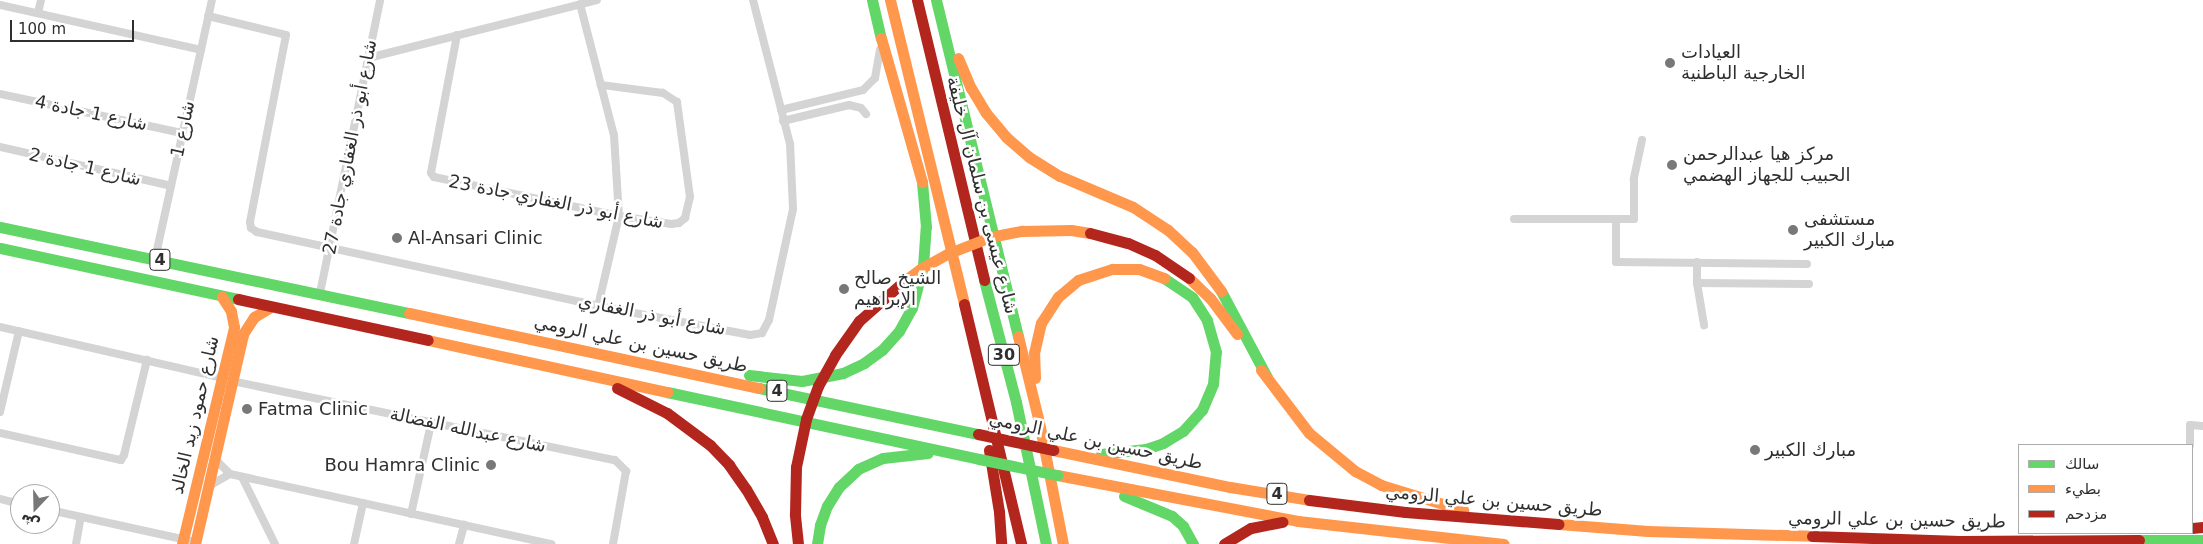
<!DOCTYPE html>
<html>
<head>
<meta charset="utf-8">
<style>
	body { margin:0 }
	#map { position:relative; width:2203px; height:544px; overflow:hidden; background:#fff; font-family:"DejaVu Sans","Noto Sans Arabic",sans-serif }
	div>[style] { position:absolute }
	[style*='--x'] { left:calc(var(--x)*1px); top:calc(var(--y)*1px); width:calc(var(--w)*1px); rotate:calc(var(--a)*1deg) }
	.street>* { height:8px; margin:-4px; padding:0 4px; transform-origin:4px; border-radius:4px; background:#d4d4d4 }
	.fast>* { height:11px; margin:-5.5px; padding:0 5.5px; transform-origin:5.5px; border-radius:5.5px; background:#63d668 }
	.slow>* { height:11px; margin:-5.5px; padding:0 5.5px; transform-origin:5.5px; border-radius:5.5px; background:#ff974d }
	.jam>* { height:11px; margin:-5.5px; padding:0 5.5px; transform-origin:5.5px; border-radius:5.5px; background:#b3261e }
	.fast-bridge>* { height:11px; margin:-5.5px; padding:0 5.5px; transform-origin:5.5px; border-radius:5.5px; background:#63d668 }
	.slow-bridge>* { height:11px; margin:-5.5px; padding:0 5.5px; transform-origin:5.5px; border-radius:5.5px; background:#ff974d }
	.jam-bridge>* { height:11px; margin:-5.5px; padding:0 5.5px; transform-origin:5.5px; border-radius:5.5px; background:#b3261e }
	.dots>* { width:14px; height:14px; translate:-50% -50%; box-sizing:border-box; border:2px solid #fff; border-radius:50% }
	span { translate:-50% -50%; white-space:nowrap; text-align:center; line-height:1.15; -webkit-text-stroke:5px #fff; paint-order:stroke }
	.shield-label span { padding:1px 4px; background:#fff; border:1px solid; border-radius:4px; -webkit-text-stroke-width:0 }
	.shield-label { font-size:16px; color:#2f2f2f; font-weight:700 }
	.poi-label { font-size:18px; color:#2f2f2f }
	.left { translate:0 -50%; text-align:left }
	.right { translate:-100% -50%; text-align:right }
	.street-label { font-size:18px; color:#2f2f2f }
	.legend { position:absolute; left:2018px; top:444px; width:175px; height:90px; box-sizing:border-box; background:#fff; border:1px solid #acacac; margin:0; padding:6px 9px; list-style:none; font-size:15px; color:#2f2f2f }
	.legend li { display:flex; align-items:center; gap:10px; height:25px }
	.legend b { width:25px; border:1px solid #acacac }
	.north { position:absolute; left:10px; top:484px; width:50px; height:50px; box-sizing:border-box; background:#fff; border:1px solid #acacac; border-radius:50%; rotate:201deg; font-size:14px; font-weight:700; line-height:20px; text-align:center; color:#2f2f2f }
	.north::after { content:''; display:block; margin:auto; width:18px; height:22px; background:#787878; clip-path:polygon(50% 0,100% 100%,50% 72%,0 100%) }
	.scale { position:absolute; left:10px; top:20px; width:124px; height:22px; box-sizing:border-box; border:2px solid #2f2f2f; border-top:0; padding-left:6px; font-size:15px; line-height:18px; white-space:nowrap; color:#2f2f2f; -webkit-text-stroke:4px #fff; paint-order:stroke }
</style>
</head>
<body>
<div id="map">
	<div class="street">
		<div style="--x:580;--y:4;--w:135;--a:75.5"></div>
		<div style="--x:614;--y:135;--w:81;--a:86.5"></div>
		<div style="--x:619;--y:216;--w:92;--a:103.1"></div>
		<div style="--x:0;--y:5;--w:206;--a:12.6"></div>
		<div style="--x:38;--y:13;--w:13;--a:-77"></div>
		<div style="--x:208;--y:16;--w:80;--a:13.7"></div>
		<div style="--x:286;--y:35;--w:190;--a:100.9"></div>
		<div style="--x:250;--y:222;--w:6;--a:81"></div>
		<div style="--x:251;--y:228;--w:7;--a:34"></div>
		<div style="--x:257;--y:232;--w:349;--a:12.2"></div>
		<div style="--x:598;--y:306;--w:155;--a:10.8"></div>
		<div style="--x:750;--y:335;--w:12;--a:-9"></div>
		<div style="--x:762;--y:333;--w:15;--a:-62"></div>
		<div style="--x:769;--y:320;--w:114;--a:-77.8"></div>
		<div style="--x:793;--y:209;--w:65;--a:-92.6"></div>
		<div style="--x:790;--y:144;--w:149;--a:-104.4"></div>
		<div style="--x:457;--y:35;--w:140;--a:100.7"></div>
		<div style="--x:431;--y:173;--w:5;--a:53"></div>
		<div style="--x:434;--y:177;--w:189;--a:11.9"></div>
		<div style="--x:619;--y:216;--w:53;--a:8.7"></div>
		<div style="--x:671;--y:224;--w:8;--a:-7"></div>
		<div style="--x:679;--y:223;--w:8;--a:-40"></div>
		<div style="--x:685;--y:218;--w:22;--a:-77"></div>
		<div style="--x:690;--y:197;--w:96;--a:-97.8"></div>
		<div style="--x:677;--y:102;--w:17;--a:-147"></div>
		<div style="--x:663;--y:93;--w:63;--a:-172.6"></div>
		<div style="--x:368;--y:58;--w:236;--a:-14.2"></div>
		<div style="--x:0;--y:94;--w:186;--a:12.1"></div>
		<div style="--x:781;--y:110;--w:84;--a:-13.7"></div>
		<div style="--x:863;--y:90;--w:17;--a:-45"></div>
		<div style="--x:875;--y:78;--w:29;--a:-80"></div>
		<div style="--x:783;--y:121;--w:68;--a:-13.6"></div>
		<div style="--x:849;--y:105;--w:12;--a:14"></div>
		<div style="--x:861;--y:108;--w:8;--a:50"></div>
		<div style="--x:1642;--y:140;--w:40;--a:102"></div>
		<div style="--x:1634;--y:179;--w:40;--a:90"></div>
		<div style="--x:1634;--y:219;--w:18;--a:180"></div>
		<div style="--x:1616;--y:219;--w:43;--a:90"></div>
		<div style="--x:1616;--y:262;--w:191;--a:0.6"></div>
		<div style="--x:0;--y:147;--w:175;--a:12.8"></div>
		<div style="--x:1514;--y:219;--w:102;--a:0"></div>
		<div style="--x:155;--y:259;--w:265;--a:-77.6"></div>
		<div style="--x:1697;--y:262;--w:21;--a:90"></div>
		<div style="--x:1697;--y:283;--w:43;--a:80.5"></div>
		<div style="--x:1697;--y:283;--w:112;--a:0.5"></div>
		<div style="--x:320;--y:293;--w:299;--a:-78.4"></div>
		<div style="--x:0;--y:327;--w:229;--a:12.9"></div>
		<div style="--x:232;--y:381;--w:391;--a:11.7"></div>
		<div style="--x:615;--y:460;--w:16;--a:45"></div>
		<div style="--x:626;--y:471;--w:74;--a:100.1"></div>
		<div style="--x:0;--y:412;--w:83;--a:-76.8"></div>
		<div style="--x:0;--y:433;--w:124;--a:12.6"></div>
		<div style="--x:121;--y:460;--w:6;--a:-59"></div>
		<div style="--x:124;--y:455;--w:98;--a:-76.4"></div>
		<div style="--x:2190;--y:445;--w:20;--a:-90"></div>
		<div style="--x:2190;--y:425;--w:13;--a:4"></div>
		<div style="--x:215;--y:459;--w:21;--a:45"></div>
		<div style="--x:230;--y:474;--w:329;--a:12.3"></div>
		<div style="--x:242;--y:477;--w:75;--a:63.8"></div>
		<div style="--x:209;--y:486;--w:24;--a:-30"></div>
		<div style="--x:0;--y:499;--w:21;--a:14"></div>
		<div style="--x:50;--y:510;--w:149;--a:12.4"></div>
		<div style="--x:411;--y:514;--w:92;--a:-77.5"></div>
		<div style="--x:76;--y:544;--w:27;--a:-80"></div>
		<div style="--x:354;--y:544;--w:42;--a:-77.6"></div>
		<div style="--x:459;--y:544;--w:20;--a:-75"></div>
	</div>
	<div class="fast">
		<div style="--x:872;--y:0;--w:39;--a:77"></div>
		<div style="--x:936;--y:0;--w:346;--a:76.3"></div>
		<div style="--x:0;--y:227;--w:418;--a:11.9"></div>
		<div style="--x:0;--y:248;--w:243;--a:12.1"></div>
		<div style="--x:984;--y:280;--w:126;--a:75.3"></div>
		<div style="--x:1016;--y:402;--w:145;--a:78.1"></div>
		<div style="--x:1221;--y:291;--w:98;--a:61.9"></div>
		<div style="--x:749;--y:375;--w:53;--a:6.5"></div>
		<div style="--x:802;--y:381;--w:42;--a:-11"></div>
		<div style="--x:843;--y:373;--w:23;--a:-25"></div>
		<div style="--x:864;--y:363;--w:22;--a:-36"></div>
		<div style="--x:882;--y:350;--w:25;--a:-48"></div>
		<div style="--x:899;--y:331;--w:26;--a:-61"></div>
		<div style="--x:912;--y:308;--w:43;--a:-75.3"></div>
		<div style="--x:923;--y:266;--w:39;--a:-86"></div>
		<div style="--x:926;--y:227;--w:45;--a:-95.1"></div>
		<div style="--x:759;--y:388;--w:224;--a:11.9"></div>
		<div style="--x:667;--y:392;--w:319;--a:12.1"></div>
		<div style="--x:1101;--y:454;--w:45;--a:-6.3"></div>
		<div style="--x:1146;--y:449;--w:18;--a:-19"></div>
		<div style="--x:1163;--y:443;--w:23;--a:-31"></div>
		<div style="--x:1183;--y:431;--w:28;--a:-48"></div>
		<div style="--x:1202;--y:410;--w:28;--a:-67"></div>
		<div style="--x:1213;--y:384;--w:32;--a:-85"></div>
		<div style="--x:1216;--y:352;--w:33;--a:-106"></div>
		<div style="--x:1207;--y:320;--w:27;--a:-123"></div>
		<div style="--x:1192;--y:297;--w:34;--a:-146"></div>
		<div style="--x:1124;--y:496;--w:52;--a:22.6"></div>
		<div style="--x:1172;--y:516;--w:15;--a:42"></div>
		<div style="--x:1183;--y:526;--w:21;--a:61"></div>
		<div style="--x:2139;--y:540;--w:64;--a:0"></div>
		<div style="--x:817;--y:544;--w:19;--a:-81"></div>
		<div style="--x:820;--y:525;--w:20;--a:-70"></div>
		<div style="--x:827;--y:506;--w:22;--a:-58"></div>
		<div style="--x:839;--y:487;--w:26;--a:-43"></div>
		<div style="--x:858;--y:469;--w:27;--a:-24"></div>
		<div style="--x:883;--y:458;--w:45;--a:-6.3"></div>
	</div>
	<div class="slow">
		<div style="--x:890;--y:0;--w:313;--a:76.3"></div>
		<div style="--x:881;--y:38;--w:150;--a:74.1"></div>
		<div style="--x:958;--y:58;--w:33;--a:67"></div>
		<div style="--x:971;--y:88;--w:29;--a:59"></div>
		<div style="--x:986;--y:113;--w:31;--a:50"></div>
		<div style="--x:1006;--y:137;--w:30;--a:41"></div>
		<div style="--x:1029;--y:157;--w:36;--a:32"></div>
		<div style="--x:1060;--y:176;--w:79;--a:23"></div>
		<div style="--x:1133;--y:207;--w:42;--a:33.3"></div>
		<div style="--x:1168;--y:230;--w:33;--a:43"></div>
		<div style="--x:1192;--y:252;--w:49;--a:53.4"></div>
		<div style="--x:1189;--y:278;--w:29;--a:44"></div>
		<div style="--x:1210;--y:298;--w:45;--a:53.1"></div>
		<div style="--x:409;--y:313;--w:358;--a:12.1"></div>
		<div style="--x:1018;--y:336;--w:89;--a:76.3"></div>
		<div style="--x:1039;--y:422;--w:124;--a:78.9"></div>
		<div style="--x:428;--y:340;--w:245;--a:12.3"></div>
		<div style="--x:1261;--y:370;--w:79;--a:52.7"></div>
		<div style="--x:1309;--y:433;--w:60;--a:39.6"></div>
		<div style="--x:1355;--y:471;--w:30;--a:28"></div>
		<div style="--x:1381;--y:485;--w:86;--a:17"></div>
		<div style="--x:1035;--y:378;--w:25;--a:-92"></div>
		<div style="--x:1034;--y:353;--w:31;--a:-77"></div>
		<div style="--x:1041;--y:323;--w:31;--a:-57"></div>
		<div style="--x:1058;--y:297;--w:26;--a:-40"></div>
		<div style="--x:1078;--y:280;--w:36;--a:-18"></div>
		<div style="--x:1112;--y:269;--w:27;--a:0"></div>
		<div style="--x:1139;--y:269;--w:27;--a:20"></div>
		<div style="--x:1053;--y:450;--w:181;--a:11.8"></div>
		<div style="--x:1230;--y:487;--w:80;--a:9.3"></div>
		<div style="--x:1057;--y:475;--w:245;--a:10.8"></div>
		<div style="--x:1298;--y:521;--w:207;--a:6.4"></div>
		<div style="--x:1559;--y:524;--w:89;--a:4.5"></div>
		<div style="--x:1648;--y:531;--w:164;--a:1.7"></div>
		<div style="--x:182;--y:544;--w:223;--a:-76.5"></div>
		<div style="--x:234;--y:327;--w:16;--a:-101"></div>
		<div style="--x:231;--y:311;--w:17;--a:-123"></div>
		<div style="--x:195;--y:544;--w:215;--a:-77.1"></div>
		<div style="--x:243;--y:334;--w:20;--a:-57"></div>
		<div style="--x:254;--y:317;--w:17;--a:-31"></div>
	</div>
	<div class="jam">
		<div style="--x:917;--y:0;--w:288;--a:76.5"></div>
		<div style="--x:238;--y:299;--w:194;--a:12.2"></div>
		<div style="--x:964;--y:304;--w:247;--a:76.6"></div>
		<div style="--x:617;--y:388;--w:56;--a:26.6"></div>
		<div style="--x:667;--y:413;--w:54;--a:36.7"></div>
		<div style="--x:710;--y:445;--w:28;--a:46"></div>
		<div style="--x:729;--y:465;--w:29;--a:55"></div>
		<div style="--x:746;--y:489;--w:32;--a:60"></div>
		<div style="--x:762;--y:517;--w:29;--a:68"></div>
		<div style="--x:989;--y:450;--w:63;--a:80.8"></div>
		<div style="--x:999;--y:512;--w:32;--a:86"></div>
		<div style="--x:1309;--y:500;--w:97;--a:7.1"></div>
		<div style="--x:1405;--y:512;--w:154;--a:4.5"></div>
		<div style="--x:2192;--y:528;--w:11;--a:-5"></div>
		<div style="--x:1812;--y:536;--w:148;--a:1.9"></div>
		<div style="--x:1960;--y:541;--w:179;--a:-0.3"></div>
		<div style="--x:1224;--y:544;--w:31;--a:-31"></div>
		<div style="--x:1251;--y:528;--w:32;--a:-11"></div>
	</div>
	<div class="fast-bridge">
		<div style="--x:979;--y:459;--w:80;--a:11.6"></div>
	</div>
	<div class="slow-bridge">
		<div style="--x:903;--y:282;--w:21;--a:-37"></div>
		<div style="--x:920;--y:269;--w:33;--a:-29"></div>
		<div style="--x:949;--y:253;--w:44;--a:-21.3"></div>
		<div style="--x:990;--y:237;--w:33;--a:-11"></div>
		<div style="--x:1022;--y:231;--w:49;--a:-1.2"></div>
		<div style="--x:1071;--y:230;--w:19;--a:9"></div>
	</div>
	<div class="jam-bridge">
		<div style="--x:1090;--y:233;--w:39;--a:15"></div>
		<div style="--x:1128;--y:243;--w:30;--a:24"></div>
		<div style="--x:1155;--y:255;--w:41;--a:34.1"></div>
		<div style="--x:978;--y:434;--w:77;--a:12"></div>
		<div style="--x:798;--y:544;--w:30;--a:-96"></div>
		<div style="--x:795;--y:514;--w:47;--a:-88.8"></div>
		<div style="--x:796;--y:467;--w:49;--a:-78.2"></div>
		<div style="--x:806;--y:419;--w:35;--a:-70"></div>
		<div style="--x:818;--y:386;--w:35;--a:-61"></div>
		<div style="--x:835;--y:355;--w:42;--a:-54.8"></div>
		<div style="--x:859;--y:321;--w:59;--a:-41.6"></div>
	</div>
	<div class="dots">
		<div style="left:1670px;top:63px;background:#787878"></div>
		<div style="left:1672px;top:165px;background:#787878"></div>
		<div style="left:1793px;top:230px;background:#787878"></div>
		<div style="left:397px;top:238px;background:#787878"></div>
		<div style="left:844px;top:289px;background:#787878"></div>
		<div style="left:247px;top:409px;background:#787878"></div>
		<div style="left:1755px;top:450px;background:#787878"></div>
		<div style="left:491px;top:465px;background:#787878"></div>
	</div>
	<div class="shield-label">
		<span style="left:160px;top:260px">4</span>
		<span style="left:1004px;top:355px">30</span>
		<span style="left:777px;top:391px">4</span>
		<span style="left:1277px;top:494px">4</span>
	</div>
	<div class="poi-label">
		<span class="left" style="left:1681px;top:63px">العيادات<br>الخارجية الباطنية</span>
		<span class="left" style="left:1683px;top:165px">مركز هيا عبدالرحمن<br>الحبيب للجهاز الهضمي</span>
		<span class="left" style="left:1804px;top:230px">مستشفى<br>مبارك الكبير</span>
		<span class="left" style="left:408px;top:238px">Al-Ansari Clinic</span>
		<span class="left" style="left:854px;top:289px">الشيخ صالح<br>الإبراهيم</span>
		<span class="left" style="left:258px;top:409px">Fatma Clinic</span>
		<span class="left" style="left:1765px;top:450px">مبارك الكبير</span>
		<span class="right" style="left:480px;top:465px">Bou Hamra Clinic</span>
	</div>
	<div class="street-label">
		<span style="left:91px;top:113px;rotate:12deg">شارع 1 جادة 4</span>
		<span style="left:183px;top:129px;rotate:-78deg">شارع 1</span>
		<span style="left:350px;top:147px;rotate:-79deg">شارع أبو ذر الغفاري جادة 27</span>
		<span style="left:85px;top:167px;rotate:13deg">شارع 1 جادة 2</span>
		<span style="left:982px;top:195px;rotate:76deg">شارع عيسى بن سلمان آل خليفة</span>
		<span style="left:556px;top:202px;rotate:11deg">شارع أبو ذر الغفاري جادة 23</span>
		<span style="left:652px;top:315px;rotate:11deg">شارع أبو ذر الغفاري</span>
		<span style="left:641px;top:344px;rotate:12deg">طريق حسين بن علي الرومي</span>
		<span style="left:195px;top:415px;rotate:-77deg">شارع حمود زيد الخالد</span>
		<span style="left:468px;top:430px;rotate:12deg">شارع عبدالله الفضالة</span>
		<span style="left:1096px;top:441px;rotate:12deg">طريق حسين بن علي الرومي</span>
		<span style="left:1494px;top:501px;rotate:5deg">طريق حسين بن علي الرومي</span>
		<span style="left:1897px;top:520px;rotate:1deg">طريق حسين بن علي الرومي</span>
	</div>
	<ul class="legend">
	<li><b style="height:6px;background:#63d668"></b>سالك</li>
	<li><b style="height:6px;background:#ff974d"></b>بطيء</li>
	<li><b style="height:6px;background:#b3261e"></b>مزدحم</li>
	</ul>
	<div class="north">ش</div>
	<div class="scale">100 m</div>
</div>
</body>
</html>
